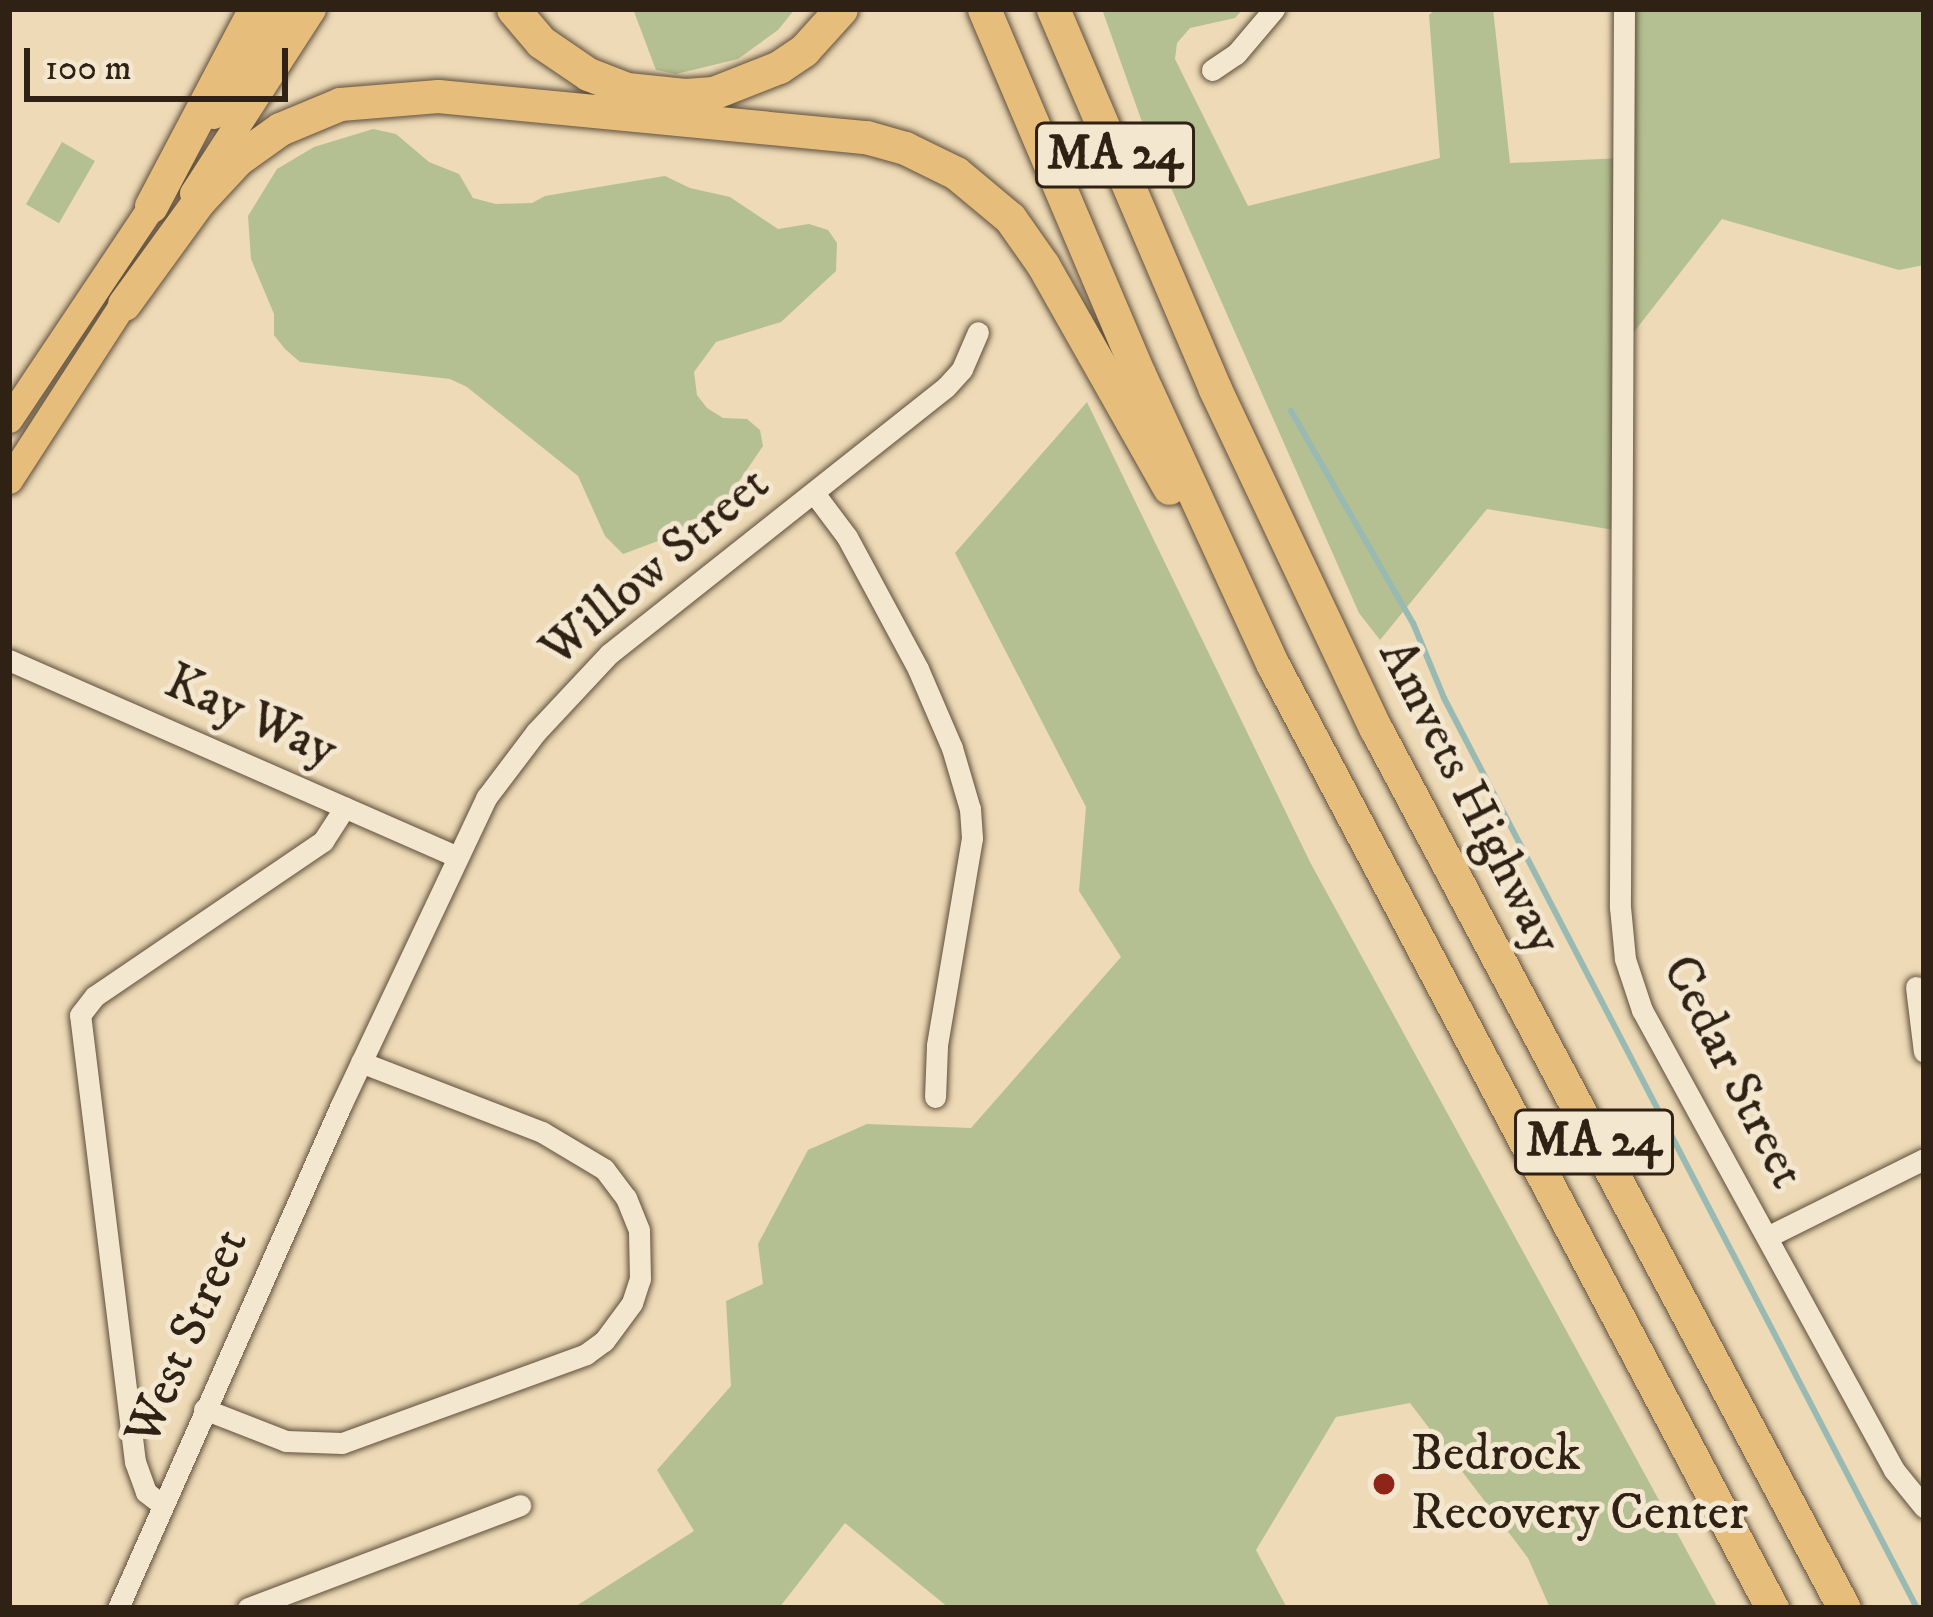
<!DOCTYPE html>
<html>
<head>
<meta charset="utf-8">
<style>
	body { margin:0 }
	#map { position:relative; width:1933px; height:1617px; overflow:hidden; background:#eedab6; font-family:"IM FELL DW Pica",serif }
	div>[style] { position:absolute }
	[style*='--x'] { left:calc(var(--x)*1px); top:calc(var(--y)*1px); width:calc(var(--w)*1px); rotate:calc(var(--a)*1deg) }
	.green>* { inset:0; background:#b4c091; transform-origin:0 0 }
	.stream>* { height:6px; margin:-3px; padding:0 3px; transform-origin:3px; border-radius:3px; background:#99bab2 }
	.roads { filter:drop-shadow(0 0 3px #5f4f3c) drop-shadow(0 0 3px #5f4f3c) }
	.minor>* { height:21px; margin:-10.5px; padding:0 10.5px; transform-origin:10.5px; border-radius:10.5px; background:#f4e7d0 }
	.major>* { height:27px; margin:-13.5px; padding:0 13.5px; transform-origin:13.5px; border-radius:13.5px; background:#e7bd7b }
	.highway>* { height:33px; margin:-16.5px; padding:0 16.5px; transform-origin:16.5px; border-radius:16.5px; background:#e7bd7b }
	.dots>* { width:33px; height:33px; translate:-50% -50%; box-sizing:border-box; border:6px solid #f4e7d0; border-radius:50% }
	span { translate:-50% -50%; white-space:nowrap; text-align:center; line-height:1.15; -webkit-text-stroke:10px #f4e7d0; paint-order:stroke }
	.shield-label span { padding:3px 9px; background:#f4e7d0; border:3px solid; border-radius:9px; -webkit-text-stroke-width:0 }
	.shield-label { font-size:48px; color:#2f2114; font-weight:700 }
	.street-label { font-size:51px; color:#2f2114 }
	.poi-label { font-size:51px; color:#2f2114 }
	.left { translate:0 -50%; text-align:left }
	.frame { position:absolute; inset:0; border:12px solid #2f2114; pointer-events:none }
	.scale { position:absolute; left:24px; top:48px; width:264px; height:54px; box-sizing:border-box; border:6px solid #2f2114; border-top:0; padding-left:15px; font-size:36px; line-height:42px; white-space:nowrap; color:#2f2114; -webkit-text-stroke:9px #f4e7d0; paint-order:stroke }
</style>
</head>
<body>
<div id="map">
	<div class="green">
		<div style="clip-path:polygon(633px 9px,795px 9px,778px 30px,738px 59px,676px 74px,656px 70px)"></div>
		<div style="clip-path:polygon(1102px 9px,1243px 9px,1235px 18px,1190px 28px,1177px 43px,1175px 59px,1248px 206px,1440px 158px,1429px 15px,1436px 9px,1493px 9px,1510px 163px,1622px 158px,1624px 9px,1924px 9px,1924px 265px,1899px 270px,1722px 219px,1620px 350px,1620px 531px,1487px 509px,1380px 640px,1359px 613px,1142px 122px)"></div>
		<div style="clip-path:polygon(373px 129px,396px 134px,429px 162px,459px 174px,473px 198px,496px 204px,532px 203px,545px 196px,665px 176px,690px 188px,730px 197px,778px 229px,809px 224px,828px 230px,837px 243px,836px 271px,781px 322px,716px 342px,694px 372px,697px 395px,707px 408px,723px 418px,747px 419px,760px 430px,763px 446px,712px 521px,623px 554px,605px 536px,578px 476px,467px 387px,450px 379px,300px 362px,285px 349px,274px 335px,274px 314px,251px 259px,248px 216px,277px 169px,314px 147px)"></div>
		<div style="left:62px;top:142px;width:38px;height:72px;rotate:30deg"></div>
		<div style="clip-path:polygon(1087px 402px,1310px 862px,1718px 1608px,1550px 1608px,1528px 1558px,1410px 1403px,1336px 1417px,1256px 1550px,1287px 1608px,949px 1608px,845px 1523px,779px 1608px,573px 1608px,694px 1531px,657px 1470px,731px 1386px,726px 1301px,763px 1284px,758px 1244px,808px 1150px,867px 1124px,971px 1128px,1121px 957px,1079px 891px,1086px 807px,955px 553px)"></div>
	</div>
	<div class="stream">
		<div style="--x:1291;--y:411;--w:245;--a:60.1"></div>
		<div style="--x:1413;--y:623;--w:81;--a:67.5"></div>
		<div style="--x:1444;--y:698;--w:1026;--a:62.54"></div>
	</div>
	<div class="roads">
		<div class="minor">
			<div style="--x:1624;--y:9;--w:898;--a:90.26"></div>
			<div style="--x:1620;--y:907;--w:52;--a:84.5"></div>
			<div style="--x:1625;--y:959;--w:54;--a:71.6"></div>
			<div style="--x:1642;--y:1010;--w:525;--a:61.28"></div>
			<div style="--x:1894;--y:1470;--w:48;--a:51"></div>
			<div style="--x:1212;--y:70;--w:29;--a:-34"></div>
			<div style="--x:1236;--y:54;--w:59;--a:-49.8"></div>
			<div style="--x:814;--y:493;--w:55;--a:53.1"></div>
			<div style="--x:847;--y:537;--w:150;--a:61.7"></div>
			<div style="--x:918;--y:669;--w:86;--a:66.7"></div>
			<div style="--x:952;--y:748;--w:64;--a:73.6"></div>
			<div style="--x:970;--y:809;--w:29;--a:86"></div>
			<div style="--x:972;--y:838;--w:211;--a:99.6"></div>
			<div style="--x:937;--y:1046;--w:51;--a:92.2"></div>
			<div style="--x:9;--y:660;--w:488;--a:23.7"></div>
			<div style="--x:1916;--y:987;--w:65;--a:83"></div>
			<div style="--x:1767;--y:1237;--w:175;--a:-26.4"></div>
			<div style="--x:204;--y:1409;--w:88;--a:21.3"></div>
			<div style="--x:286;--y:1441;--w:56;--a:2"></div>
			<div style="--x:342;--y:1443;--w:260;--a:-20"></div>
			<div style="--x:586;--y:1354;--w:22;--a:-36"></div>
			<div style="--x:604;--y:1341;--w:47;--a:-53.6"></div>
			<div style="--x:632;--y:1303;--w:25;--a:-72"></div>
			<div style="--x:640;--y:1279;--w:49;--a:-91.2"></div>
			<div style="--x:639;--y:1230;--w:35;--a:-112"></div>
			<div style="--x:626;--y:1198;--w:36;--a:-127"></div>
			<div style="--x:604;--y:1169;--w:72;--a:-149.2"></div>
			<div style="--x:542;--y:1132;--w:194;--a:-158.9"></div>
			<div style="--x:160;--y:1503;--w:18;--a:-142"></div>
			<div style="--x:146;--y:1492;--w:32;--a:-110"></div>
			<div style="--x:135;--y:1462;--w:450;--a:-97"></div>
			<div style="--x:80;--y:1015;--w:24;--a:-52"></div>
			<div style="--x:95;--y:996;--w:276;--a:-34.2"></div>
			<div style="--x:323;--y:841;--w:40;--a:-57.1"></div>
			<div style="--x:118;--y:1608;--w:550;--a:-66.09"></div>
			<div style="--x:341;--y:1105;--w:340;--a:-64.7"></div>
			<div style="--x:486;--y:798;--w:83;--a:-52.9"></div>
			<div style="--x:536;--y:732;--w:107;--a:-46.9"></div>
			<div style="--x:609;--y:654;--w:430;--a:-38.4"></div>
			<div style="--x:946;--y:387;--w:24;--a:-48"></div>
			<div style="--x:962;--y:369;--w:40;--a:-66.6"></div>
			<div style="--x:248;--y:1608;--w:291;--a:-20.7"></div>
		</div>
		<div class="major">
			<div style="--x:213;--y:115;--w:128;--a:-56.2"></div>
			<div style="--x:193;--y:193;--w:219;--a:-57.1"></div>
			<div style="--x:9;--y:419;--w:273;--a:-56.2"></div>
			<div style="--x:9;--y:480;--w:230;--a:-57.1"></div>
		</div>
		<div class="highway">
			<div style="--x:513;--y:9;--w:43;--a:49.7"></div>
			<div style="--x:541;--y:42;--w:57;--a:34.2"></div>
			<div style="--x:588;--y:74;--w:42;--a:21"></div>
			<div style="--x:627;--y:89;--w:58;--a:5.9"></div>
			<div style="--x:685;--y:95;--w:28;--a:-4"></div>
			<div style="--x:713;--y:93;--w:71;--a:-21.5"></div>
			<div style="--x:779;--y:67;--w:30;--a:-34"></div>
			<div style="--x:804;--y:50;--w:55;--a:-47.9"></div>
			<div style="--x:984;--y:9;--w:397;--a:67"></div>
			<div style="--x:1139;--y:374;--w:320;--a:65.3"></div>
			<div style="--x:1273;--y:665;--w:1067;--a:62.11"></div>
			<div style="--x:1053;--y:9;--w:413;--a:66.9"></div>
			<div style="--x:1215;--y:389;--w:376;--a:64.7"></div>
			<div style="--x:1376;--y:729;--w:996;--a:61.97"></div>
			<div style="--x:151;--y:206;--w:223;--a:-62.2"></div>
			<div style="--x:124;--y:304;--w:126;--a:-54"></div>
			<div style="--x:198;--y:202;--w:59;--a:-47.1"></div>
			<div style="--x:238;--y:159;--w:52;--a:-35.5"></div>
			<div style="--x:280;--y:129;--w:65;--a:-22.6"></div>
			<div style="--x:340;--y:104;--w:98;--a:-4.7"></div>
			<div style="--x:438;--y:96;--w:430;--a:5.5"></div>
			<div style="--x:866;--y:137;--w:41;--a:15.8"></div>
			<div style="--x:905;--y:148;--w:57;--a:26.1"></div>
			<div style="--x:956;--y:173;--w:70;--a:39.8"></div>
			<div style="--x:1010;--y:218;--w:57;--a:54.9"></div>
			<div style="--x:1043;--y:265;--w:256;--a:60.5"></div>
		</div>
	</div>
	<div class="dots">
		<div style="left:1384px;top:1484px;background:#8f2418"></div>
	</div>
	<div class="shield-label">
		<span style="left:1115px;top:155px">MA 24</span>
		<span style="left:1594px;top:1142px">MA 24</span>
	</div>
	<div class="street-label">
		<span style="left:655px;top:567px;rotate:-40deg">Willow Street</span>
		<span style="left:251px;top:716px;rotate:24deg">Kay Way</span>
		<span style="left:1470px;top:797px;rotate:63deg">Amvets Highway</span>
		<span style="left:1733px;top:1072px;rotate:63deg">Cedar Street</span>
		<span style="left:187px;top:1337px;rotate:-66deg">West Street</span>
	</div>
	<div class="poi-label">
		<span class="left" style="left:1411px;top:1484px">Bedrock<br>Recovery Center</span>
	</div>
	<div class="frame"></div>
	<div class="scale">100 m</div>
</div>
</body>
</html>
